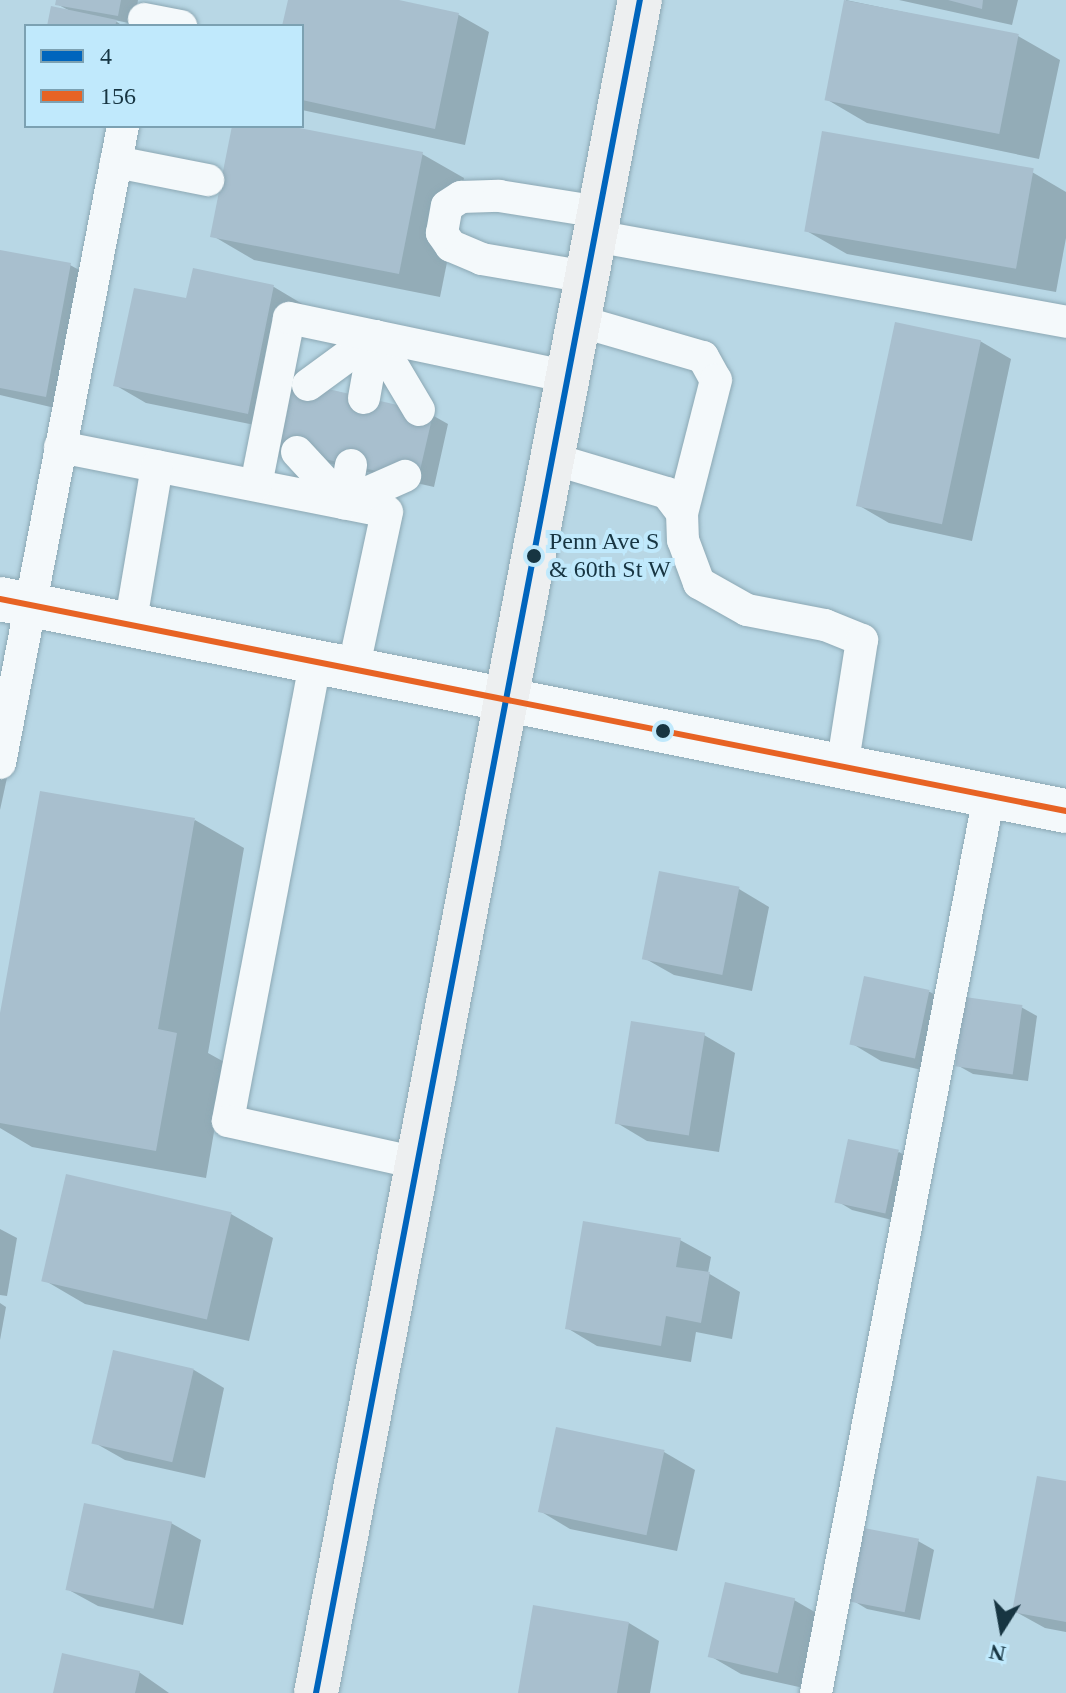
<!DOCTYPE html>
<html>
<head>
<meta charset="utf-8">
<style>
	body { margin:0 }
	#map { position:relative; width:1066px; height:1693px; overflow:hidden; background:#b8d7e5; font-family:Georgia,serif }
	div>[style] { position:absolute }
	[style*='--x'] { left:calc(var(--x)*1px); top:calc(var(--y)*1px); width:calc(var(--w)*1px); rotate:calc(var(--a)*1deg) }
	.shadow>* { inset:0; background:#0003 }
	.building>* { inset:0; background:#a8bfce; transform-origin:0 0 }
	.roads { filter:drop-shadow(0 0 2px #8ca8b4) drop-shadow(0 0 2px #8ca8b4) }
	.service>* { height:32px; margin:-16px; padding:0 16px; transform-origin:16px; border-radius:16px; background:#f4f9fb }
	.tertiary>* { height:44px; margin:-22px; padding:0 22px; transform-origin:22px; border-radius:22px; background:#f4f9fb }
	.secondary>* { height:44px; margin:-22px; padding:0 22px; transform-origin:22px; border-radius:22px; background:#edeff0 }
	.bus-1>* { height:6px; margin:-3px; padding:0 3px; transform-origin:3px; border-radius:3px; background:#0065bd }
	.bus-2>* { height:6px; margin:-3px; padding:0 3px; transform-origin:3px; border-radius:3px; background:#e76324 }
	.dots>* { width:22px; height:22px; translate:-50% -50%; box-sizing:border-box; border:4px solid #c0e9fc; border-radius:50% }
	span { translate:-50% -50%; white-space:nowrap; text-align:center; line-height:1.15; -webkit-text-stroke:8px #c0e9fc; paint-order:stroke }
	.bus-label { font-size:24px; color:#173542 }
	.left { translate:0 -50%; text-align:left }
	.legend { position:absolute; left:24px; top:24px; width:280px; height:104px; box-sizing:border-box; background:#c0e9fc; border:2px solid #7ca1b2; margin:0; padding:10px 14px; list-style:none; font-size:24px; color:#173542 }
	.legend li { display:flex; align-items:center; gap:16px; height:40px }
	.legend b { width:40px; border:2px solid #7ca1b2 }
	.north { position:absolute; left:962px; top:1589px; width:80px; height:80px; -webkit-text-stroke:6px #c0e9fc; paint-order:stroke; rotate:191deg; font-size:22px; font-weight:700; line-height:32px; text-align:center; color:#173542 }
	.north::after { content:''; display:block; margin:auto; width:28px; height:36px; background:#173542; clip-path:polygon(50% 0,100% 100%,50% 72%,0 100%) }
</style>
</head>
<body>
<div id="map">
	<div class="shadow">
		<div style="clip-path:polygon(58px 0,138px 0,134px 24px,114px 20px,123px 26px,49px 26px,70px 11px,57px 4px)"></div>
		<div style="clip-path:polygon(290px 0,390px 0,459px 15px,489px 32px,465px 145px,302px 110px,302px 26px,284px 26px)"></div>
		<div style="clip-path:polygon(846px 0,1018px 36px,1060px 60px,1039px 159px,867px 123px,826px 99px)"></div>
		<div style="clip-path:polygon(899px 0,1018px 0,1012px 25px)"></div>
		<div style="clip-path:polygon(234px 126px,278px 126px,422px 154px,464px 178px,440px 297px,254px 260px,213px 236px)"></div>
		<div style="clip-path:polygon(1032px 172px,1066px 192px,1066px 238px,1056px 292px,847px 254px,805px 230px)"></div>
		<div style="clip-path:polygon(0 260px,70px 265px,101px 282px,76px 413px,0 395px)"></div>
		<div style="clip-path:polygon(194px 271px,274px 287px,304px 305px,288px 382px,432px 415px,448px 424px,434px 487px,292px 455px,280px 430px,146px 403px,115px 385px,188px 301px)"></div>
		<div style="clip-path:polygon(980px 341px,1011px 359px,972px 541px,889px 523px,858px 505px)"></div>
		<div style="clip-path:polygon(0 759px,10px 764px,0 810px)"></div>
		<div style="clip-path:polygon(195px 820px,244px 848px,208px 1053px,226px 1063px,206px 1178px,32px 1147px,0 1128px,0 1024px)"></div>
		<div style="clip-path:polygon(661px 873px,739px 889px,769px 907px,752px 991px,674px 975px,644px 958px)"></div>
		<div style="clip-path:polygon(865px 979px,930px 992px,960px 1010px,945px 1075px,881px 1061px,851px 1043px)"></div>
		<div style="clip-path:polygon(1021px 1007px,1037px 1016px,1028px 1081px,973px 1074px,957px 1065px)"></div>
		<div style="clip-path:polygon(704px 1035px,735px 1053px,719px 1152px,647px 1141px,617px 1123px)"></div>
		<div style="clip-path:polygon(899px 1152px,914px 1161px,900px 1222px,852px 1210px,837px 1201px)"></div>
		<div style="clip-path:polygon(231px 1214px,273px 1238px,249px 1341px,85px 1304px,44px 1280px)"></div>
		<div style="clip-path:polygon(0 1229px,17px 1238px,7px 1296px,0 1295px)"></div>
		<div style="clip-path:polygon(680px 1240px,711px 1257px,708px 1273px,740px 1292px,732px 1339px,696px 1332px,691px 1362px,597px 1346px,567px 1328px)"></div>
		<div style="clip-path:polygon(0 1303px,6px 1307px,0 1340px)"></div>
		<div style="clip-path:polygon(114px 1353px,194px 1370px,224px 1388px,205px 1478px,125px 1460px,95px 1443px)"></div>
		<div style="clip-path:polygon(664px 1452px,695px 1470px,677px 1551px,570px 1529px,540px 1511px)"></div>
		<div style="clip-path:polygon(1066px 1483px,1066px 1632px,1045px 1628px,1014px 1611px)"></div>
		<div style="clip-path:polygon(171px 1523px,201px 1540px,183px 1625px,98px 1606px,67px 1589px)"></div>
		<div style="clip-path:polygon(918px 1541px,934px 1550px,920px 1620px,867px 1609px,852px 1600px)"></div>
		<div style="clip-path:polygon(794px 1600px,825px 1618px,808px 1689px,741px 1674px,710px 1656px)"></div>
		<div style="clip-path:polygon(629px 1623px,659px 1641px,650px 1693px,520px 1693px)"></div>
		<div style="clip-path:polygon(139px 1672px,169px 1693px,55px 1693px)"></div>
	</div>
	<div class="building">
		<div style="clip-path:polygon(56px 0,121px 0,118px 16px,55px 5px)"></div>
		<div style="clip-path:polygon(288px 0,399px 0,459px 13px,435px 129px,302px 100px,302px 26px,282px 26px)"></div>
		<div style="left:844px;top:0;width:178px;height:102px;rotate:11deg"></div>
		<div style="clip-path:polygon(948px 0,983px 0,982px 9px)"></div>
		<div style="clip-path:polygon(51px 6px,117px 20px,115px 26px,47px 26px)"></div>
		<div style="clip-path:polygon(232px 126px,289px 126px,423px 152px,399px 274px,210px 237px)"></div>
		<div style="left:822px;top:131px;width:215px;height:102px;rotate:10deg"></div>
		<div style="clip-path:polygon(0 250px,71px 263px,46px 397px,0 388px)"></div>
		<div style="clip-path:polygon(193px 268px,274px 285px,248px 414px,113px 386px,134px 288px,186px 298px)"></div>
		<div style="left:895px;top:322px;width:88px;height:188px;rotate:12deg"></div>
		<div style="left:289px;top:380px;width:148px;height:69px;rotate:13deg"></div>
		<div style="clip-path:polygon(40px 791px,195px 818px,158px 1029px,177px 1033px,156px 1151px,0 1123px,0 1013px)"></div>
		<div style="left:659px;top:871px;width:82px;height:90px;rotate:11deg"></div>
		<div style="left:864px;top:976px;width:67px;height:70px;rotate:12deg"></div>
		<div style="left:965px;top:997px;width:58px;height:70px;rotate:8deg"></div>
		<div style="left:631px;top:1021px;width:75px;height:104px;rotate:9deg"></div>
		<div style="left:848px;top:1139px;width:52px;height:65px;rotate:12deg"></div>
		<div style="left:66px;top:1174px;width:170px;height:110px;rotate:13deg"></div>
		<div style="clip-path:polygon(583px 1221px,681px 1238px,676px 1267px,710px 1272px,701px 1323px,666px 1316px,661px 1346px,565px 1329px)"></div>
		<div style="left:113px;top:1350px;width:83px;height:96px;rotate:13deg"></div>
		<div style="left:556px;top:1427px;width:111px;height:87px;rotate:12deg"></div>
		<div style="clip-path:polygon(1037px 1476px,1066px 1481px,1066px 1622px,1012px 1612px)"></div>
		<div style="left:84px;top:1503px;width:90px;height:89px;rotate:12deg"></div>
		<div style="left:864px;top:1528px;width:56px;height:75px;rotate:11deg"></div>
		<div style="left:725px;top:1582px;width:72px;height:77px;rotate:13deg"></div>
		<div style="clip-path:polygon(533px 1605px,629px 1622px,617px 1693px,518px 1693px)"></div>
		<div style="clip-path:polygon(62px 1653px,140px 1671px,135px 1693px,53px 1693px)"></div>
	</div>
	<div class="roads">
		<div class="service">
			<div style="--x:144;--y:19;--w:38;--a:11"></div>
			<div style="--x:116;--y:162;--w:94;--a:11.1"></div>
			<div style="--x:595;--y:236;--w:479;--a:10.3"></div>
			<div style="--x:587;--y:277;--w:107;--a:-170.3"></div>
			<div style="--x:482;--y:259;--w:34;--a:-157"></div>
			<div style="--x:451;--y:246;--w:16;--a:-125"></div>
			<div style="--x:442;--y:233;--w:27;--a:-80"></div>
			<div style="--x:447;--y:206;--w:17;--a:-33"></div>
			<div style="--x:461;--y:197;--w:38;--a:-2"></div>
			<div style="--x:499;--y:196;--w:102;--a:9"></div>
			<div style="--x:579;--y:321;--w:129;--a:16.2"></div>
			<div style="--x:703;--y:357;--w:26;--a:61"></div>
			<div style="--x:716;--y:380;--w:137;--a:104.3"></div>
			<div style="--x:308;--y:385;--w:83;--a:-36.2"></div>
			<div style="--x:364;--y:398;--w:63;--a:-79.9"></div>
			<div style="--x:375;--y:336;--w:86;--a:59.3"></div>
			<div style="--x:60;--y:447;--w:333;--a:11.2"></div>
			<div style="--x:387;--y:512;--w:163;--a:102.1"></div>
			<div style="--x:297;--y:452;--w:69;--a:47.3"></div>
			<div style="--x:553;--y:459;--w:119;--a:16.6"></div>
			<div style="--x:667;--y:493;--w:25;--a:53"></div>
			<div style="--x:682;--y:513;--w:27;--a:88"></div>
			<div style="--x:683;--y:540;--w:46;--a:69.6"></div>
			<div style="--x:699;--y:583;--w:55;--a:29.4"></div>
			<div style="--x:747;--y:610;--w:79;--a:10.9"></div>
			<div style="--x:825;--y:625;--w:40;--a:22"></div>
			<div style="--x:862;--y:640;--w:129;--a:98.9"></div>
			<div style="--x:351;--y:465;--w:39;--a:100"></div>
			<div style="--x:344;--y:503;--w:67;--a:-23.9"></div>
			<div style="--x:256;--y:485;--w:170;--a:-78.8"></div>
			<div style="--x:289;--y:318;--w:286;--a:11.9"></div>
			<div style="--x:130;--y:626;--w:162;--a:-80.4"></div>
			<div style="--x:315;--y:664;--w:465;--a:100.8"></div>
			<div style="--x:228;--y:1121;--w:195;--a:12.5"></div>
			<div style="--x:0;--y:763;--w:649;--a:-79.07"></div>
			<div style="--x:816;--y:1693;--w:914;--a:-79.08"></div>
		</div>
		<div class="tertiary">
			<div style="--x:0;--y:599;--w:1087;--a:11.25"></div>
		</div>
		<div class="secondary">
			<div style="--x:316;--y:1693;--w:1724;--a:-79.17"></div>
		</div>
	</div>
	<div class="bus-1">
		<div style="--x:316;--y:1693;--w:1724;--a:-79.17"></div>
	</div>
	<div class="bus-2">
		<div style="--x:0;--y:599;--w:1087;--a:11.25"></div>
	</div>
	<div class="dots">
		<div style="left:534px;top:556px;background:#173542"></div>
		<div style="left:663px;top:731px;background:#173542"></div>
	</div>
	<div class="bus-label">
		<span class="left" style="left:549px;top:556px">Penn Ave S<br>&amp; 60th St W</span>
	</div>
	<ul class="legend">
	<li><b style="height:10px;background:#0065bd"></b>4</li>
	<li><b style="height:10px;background:#e76324"></b>156</li>
	</ul>
	<div class="north">N</div>
</div>
</body>
</html>
